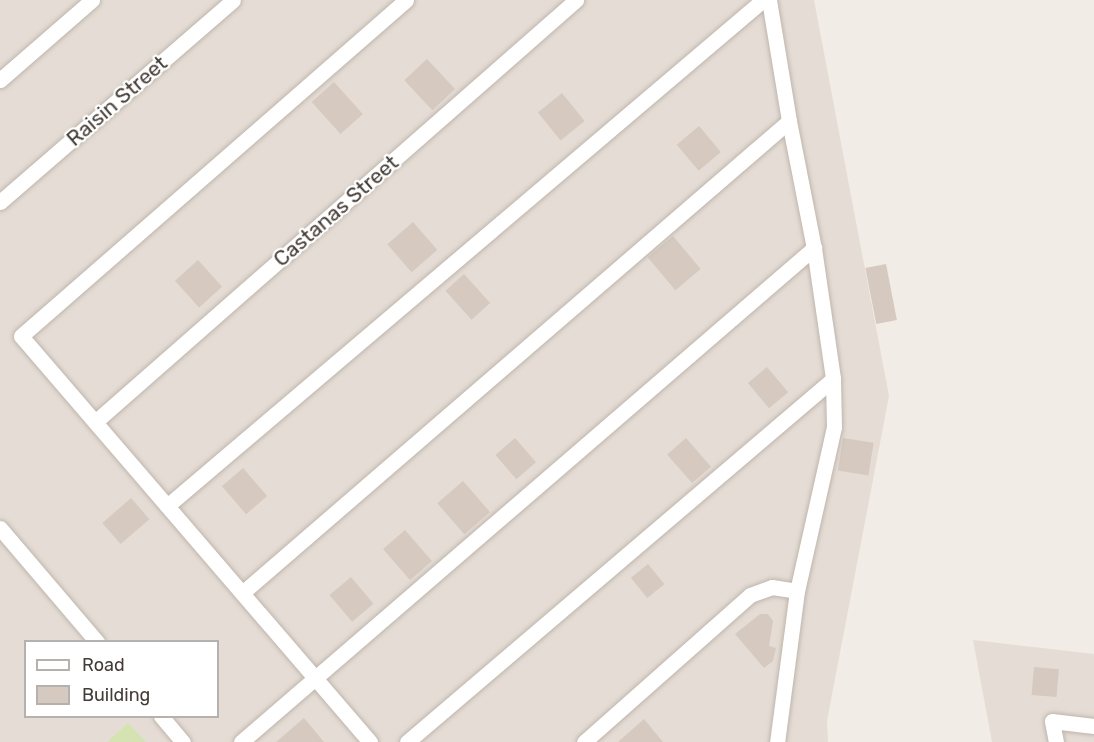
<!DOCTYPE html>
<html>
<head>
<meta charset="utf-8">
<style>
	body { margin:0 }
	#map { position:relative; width:1094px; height:742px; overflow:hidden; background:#f2ece6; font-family:Rubik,sans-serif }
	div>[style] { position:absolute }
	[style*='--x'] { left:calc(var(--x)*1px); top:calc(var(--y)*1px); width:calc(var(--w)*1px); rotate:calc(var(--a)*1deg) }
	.residential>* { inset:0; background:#e5ddd5 }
	.green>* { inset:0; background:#d5e3b2 }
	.building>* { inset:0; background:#d5c9c0; transform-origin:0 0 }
	.roads { filter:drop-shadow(0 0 2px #bfb5ad) drop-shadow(0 0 2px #bfb5ad) }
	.street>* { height:15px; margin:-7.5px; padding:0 7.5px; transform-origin:7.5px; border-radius:7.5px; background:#fff }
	span { translate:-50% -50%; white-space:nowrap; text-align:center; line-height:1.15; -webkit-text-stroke:4.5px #fff; paint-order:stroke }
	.street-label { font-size:21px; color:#443c36 }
	.legend { position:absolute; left:24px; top:640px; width:195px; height:78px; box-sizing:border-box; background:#fff; border:2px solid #b4b1af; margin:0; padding:8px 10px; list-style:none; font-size:18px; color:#443c36 }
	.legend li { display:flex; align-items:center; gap:12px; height:30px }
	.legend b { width:30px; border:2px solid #b4b1af }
</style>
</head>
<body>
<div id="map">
	<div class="residential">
		<div style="clip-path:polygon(evenodd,0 0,814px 0,889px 396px,827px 721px,828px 742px,0 742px,0 0,26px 642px,218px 642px,218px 716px,26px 716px,26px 642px)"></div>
		<div style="clip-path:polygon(973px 640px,1094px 654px,1094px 742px,992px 742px)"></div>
	</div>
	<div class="green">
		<div style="clip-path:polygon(128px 723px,146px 742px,107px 742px)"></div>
	</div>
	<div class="building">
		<div style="left:427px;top:59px;width:41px;height:31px;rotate:47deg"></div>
		<div style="left:334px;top:82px;width:43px;height:30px;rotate:48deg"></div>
		<div style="left:562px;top:93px;width:36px;height:31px;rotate:51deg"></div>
		<div style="left:699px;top:126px;width:34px;height:29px;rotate:50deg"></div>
		<div style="left:413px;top:222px;width:37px;height:34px;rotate:49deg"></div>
		<div style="left:673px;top:236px;width:43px;height:33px;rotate:50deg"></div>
		<div style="left:198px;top:260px;width:36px;height:31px;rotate:48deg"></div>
		<div style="left:886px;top:264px;width:57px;height:21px;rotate:79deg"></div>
		<div style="left:464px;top:274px;width:39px;height:25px;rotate:48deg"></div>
		<div style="left:767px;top:367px;width:33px;height:25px;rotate:50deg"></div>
		<div style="left:515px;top:438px;width:32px;height:26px;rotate:49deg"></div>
		<div style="left:686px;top:438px;width:38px;height:25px;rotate:49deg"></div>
		<div style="left:843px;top:438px;width:31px;height:33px;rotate:9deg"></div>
		<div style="left:243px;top:468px;width:37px;height:28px;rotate:49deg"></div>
		<div style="left:463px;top:481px;width:41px;height:34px;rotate:49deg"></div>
		<div style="left:131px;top:498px;width:28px;height:38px;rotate:49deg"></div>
		<div style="left:405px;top:530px;width:41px;height:29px;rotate:49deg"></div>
		<div style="left:648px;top:564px;width:26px;height:22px;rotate:51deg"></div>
		<div style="left:351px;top:577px;width:35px;height:28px;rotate:50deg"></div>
		<div style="clip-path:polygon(760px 614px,768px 614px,773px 621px,769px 646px,776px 648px,773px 661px,764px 668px,735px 634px)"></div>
		<div style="left:1034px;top:667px;width:25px;height:28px;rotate:5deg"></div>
		<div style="clip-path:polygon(304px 718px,324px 742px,276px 742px)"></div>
		<div style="clip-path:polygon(644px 719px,663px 742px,618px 742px)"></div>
	</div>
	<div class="roads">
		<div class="street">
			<div style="--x:769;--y:0;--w:123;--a:80.6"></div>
			<div style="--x:789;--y:121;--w:129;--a:78.9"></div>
			<div style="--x:814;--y:248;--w:132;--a:81.7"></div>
			<div style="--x:833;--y:379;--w:48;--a:88.8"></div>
			<div style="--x:834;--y:427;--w:168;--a:102.7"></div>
			<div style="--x:797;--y:591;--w:152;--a:97.5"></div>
			<div style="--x:0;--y:80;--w:122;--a:-41"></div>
			<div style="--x:0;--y:202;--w:308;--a:-40.9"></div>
			<div style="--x:95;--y:422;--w:640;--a:-41.26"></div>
			<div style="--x:167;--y:506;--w:782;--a:-40.33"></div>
			<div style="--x:0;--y:528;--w:150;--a:49.6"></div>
			<div style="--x:242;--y:593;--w:722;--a:-40.79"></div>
			<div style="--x:161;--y:716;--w:34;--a:50"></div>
			<div style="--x:241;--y:742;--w:757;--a:-40.77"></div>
			<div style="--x:370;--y:742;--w:535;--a:-130.68"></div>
			<div style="--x:21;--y:336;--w:511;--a:-41.11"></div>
			<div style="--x:407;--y:742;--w:560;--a:-40.43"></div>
			<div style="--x:584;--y:742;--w:222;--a:-41.5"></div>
			<div style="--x:750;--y:595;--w:23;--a:-20"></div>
			<div style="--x:772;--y:587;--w:25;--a:9"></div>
			<div style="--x:1056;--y:742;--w:21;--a:-101"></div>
			<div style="--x:1052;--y:721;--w:42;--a:6.8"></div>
		</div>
	</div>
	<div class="street-label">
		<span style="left:117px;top:101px;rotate:-41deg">Raisin Street</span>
		<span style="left:336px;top:211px;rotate:-41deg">Castanas Street</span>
	</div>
	<ul class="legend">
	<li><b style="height:8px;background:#fff"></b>Road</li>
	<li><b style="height:16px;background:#d5c9c0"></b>Building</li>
	</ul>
</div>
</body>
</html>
